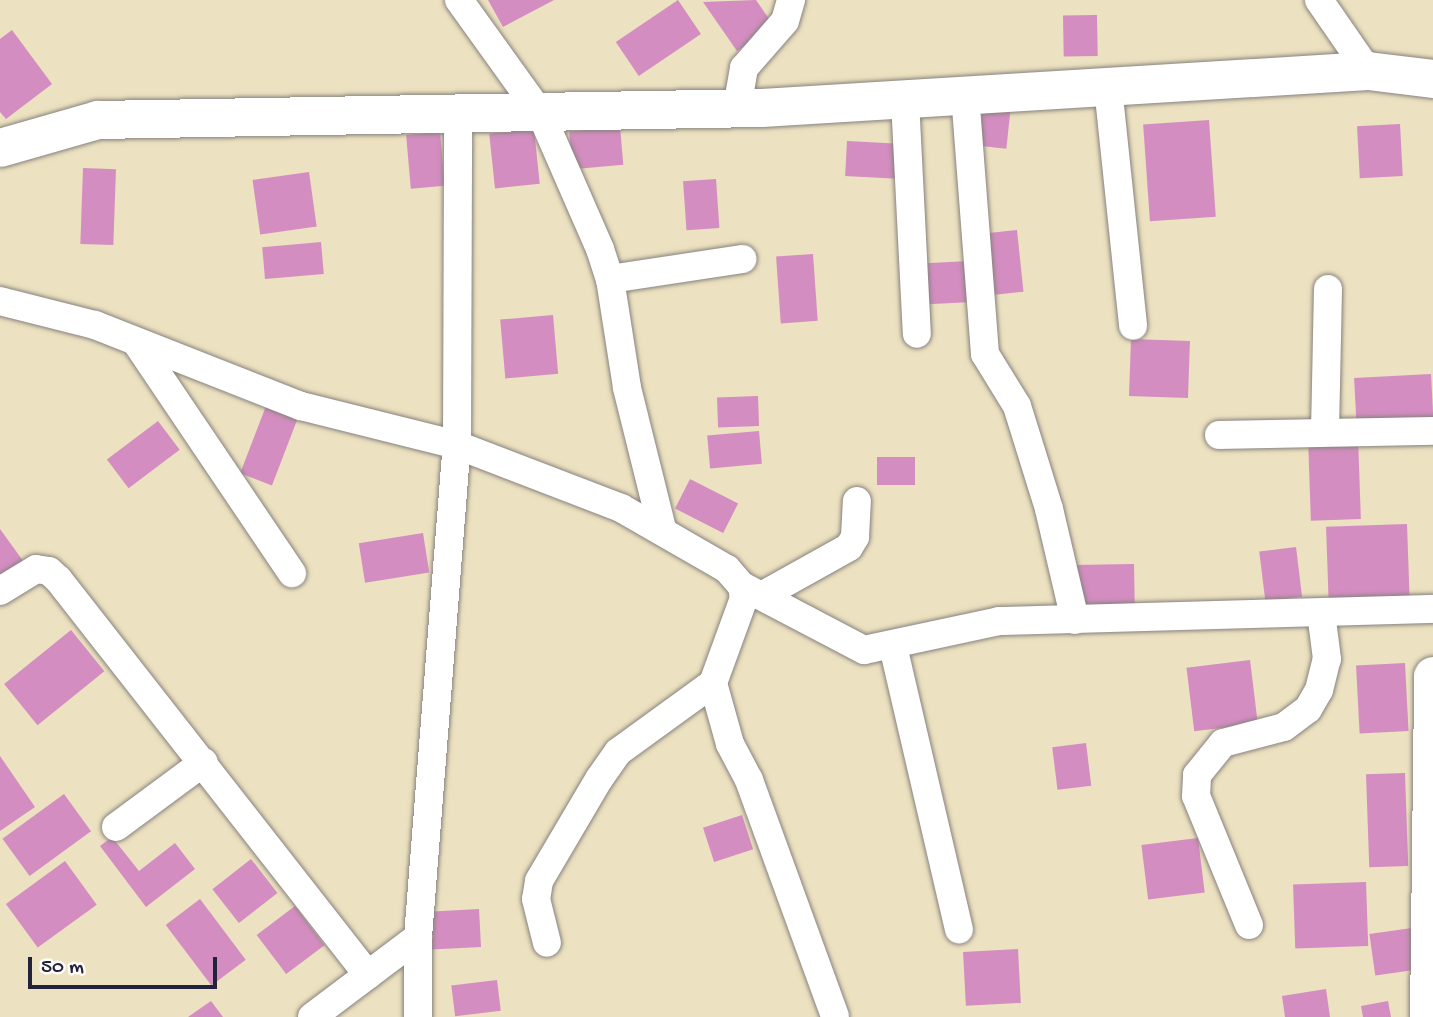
<!DOCTYPE html>
<html>
<head>
<meta charset="utf-8">
<style>
	body { margin:0 }
	#map { position:relative; width:1433px; height:1017px; overflow:hidden; background:#ece1c0; font-family:"Gochi Hand",sans-serif }
	div>[style] { position:absolute }
	[style*='--x'] { left:calc(var(--x)*1px); top:calc(var(--y)*1px); width:calc(var(--w)*1px); rotate:calc(var(--a)*1deg) }
	.building>* { inset:0; background:#d38dc0; transform-origin:0 0 }
	.roads { filter:drop-shadow(0 0 2px #87827e) drop-shadow(0 0 2px #87827e) }
	.street>* { height:28px; margin:-14px; padding:0 14px; transform-origin:14px; border-radius:14px; background:#fff }
	.secondary>* { height:38px; margin:-19px; padding:0 19px; transform-origin:19px; border-radius:19px; background:#fff }
	span { translate:-50% -50%; white-space:nowrap; text-align:center; line-height:1.15; -webkit-text-stroke:5px #fdfcf7; paint-order:stroke }
	.scale { position:absolute; left:28px; top:957px; width:189px; height:32px; box-sizing:border-box; border:4px solid #22223b; border-top:0; padding-left:9px; font-size:21px; line-height:24px; white-space:nowrap; color:#22223b; -webkit-text-stroke:5px #fdfcf7; paint-order:stroke }
</style>
</head>
<body>
<div id="map">
	<div class="building">
		<div style="clip-path:polygon(488px 0,554px 0,503px 27px)"></div>
		<div style="left:678px;top:0;width:41px;height:75px;rotate:56deg"></div>
		<div style="clip-path:polygon(756px 0,774px 26px,737px 51px,703px 2px)"></div>
		<div style="left:1097px;top:15px;width:41px;height:34px;rotate:89deg"></div>
		<div style="clip-path:polygon(12px 30px,52px 84px,6px 119px,0 112px,0 39px)"></div>
		<div style="left:983px;top:103px;width:28px;height:43px;rotate:6deg"></div>
		<div style="left:1209px;top:120px;width:97px;height:66px;rotate:86deg"></div>
		<div style="left:1400px;top:124px;width:52px;height:43px;rotate:87deg"></div>
		<div style="left:620px;top:127px;width:38px;height:51px;rotate:85deg"></div>
		<div style="left:534px;top:129px;width:55px;height:45px;rotate:84deg"></div>
		<div style="left:440px;top:132px;width:54px;height:34px;rotate:85deg"></div>
		<div style="left:847px;top:141px;width:52px;height:35px;rotate:3deg"></div>
		<div style="left:83px;top:168px;width:33px;height:76px;rotate:2deg"></div>
		<div style="left:309px;top:172px;width:55px;height:57px;rotate:82deg"></div>
		<div style="left:716px;top:179px;width:49px;height:33px;rotate:86deg"></div>
		<div style="left:1017px;top:230px;width:62px;height:36px;rotate:84deg"></div>
		<div style="left:321px;top:242px;width:32px;height:59px;rotate:85deg"></div>
		<div style="left:813px;top:254px;width:67px;height:37px;rotate:86deg"></div>
		<div style="left:970px;top:261px;width:41px;height:50px;rotate:87deg"></div>
		<div style="left:553px;top:315px;width:59px;height:53px;rotate:85deg"></div>
		<div style="left:1131px;top:339px;width:59px;height:57px;rotate:2deg"></div>
		<div style="left:1431px;top:374px;width:45px;height:77px;rotate:87deg"></div>
		<div style="left:758px;top:396px;width:30px;height:41px;rotate:88deg"></div>
		<div style="left:266px;top:406px;width:34px;height:72px;rotate:21deg"></div>
		<div style="left:158px;top:421px;width:36px;height:64px;rotate:53deg"></div>
		<div style="left:759px;top:431px;width:33px;height:52px;rotate:85deg"></div>
		<div style="left:1358px;top:437px;width:82px;height:50px;rotate:88deg"></div>
		<div style="left:877px;top:457px;width:38px;height:28px"></div>
		<div style="left:690px;top:479px;width:54px;height:33px;rotate:27deg"></div>
		<div style="left:1407px;top:524px;width:78px;height:81px;rotate:88deg"></div>
		<div style="clip-path:polygon(0 529px,26px 565px,0 584px)"></div>
		<div style="left:423px;top:533px;width:40px;height:65px;rotate:81deg"></div>
		<div style="left:1296px;top:547px;width:50px;height:37px;rotate:83deg"></div>
		<div style="left:1134px;top:564px;width:44px;height:60px;rotate:89deg"></div>
		<div style="left:71px;top:630px;width:53px;height:86px;rotate:51deg"></div>
		<div style="left:1250px;top:660px;width:64px;height:64px;rotate:83deg"></div>
		<div style="left:1405px;top:663px;width:68px;height:49px;rotate:87deg"></div>
		<div style="left:1086px;top:743px;width:43px;height:34px;rotate:83deg"></div>
		<div style="clip-path:polygon(0 756px,35px 807px,0 831px)"></div>
		<div style="left:1405px;top:773px;width:93px;height:39px;rotate:88deg"></div>
		<div style="left:64px;top:794px;width:46px;height:76px;rotate:54deg"></div>
		<div style="left:742px;top:815px;width:36px;height:41px;rotate:72deg"></div>
		<div style="clip-path:polygon(112px 837px,139px 871px,175px 843px,195px 869px,146px 907px,100px 846px)"></div>
		<div style="left:1198px;top:838px;width:55px;height:57px;rotate:83deg"></div>
		<div style="left:251px;top:859px;width:43px;height:49px;rotate:52deg"></div>
		<div style="left:65px;top:861px;width:54px;height:73px;rotate:54deg"></div>
		<div style="left:1366px;top:882px;width:64px;height:73px;rotate:88deg"></div>
		<div style="left:200px;top:899px;width:76px;height:43px;rotate:53deg"></div>
		<div style="left:295px;top:906px;width:49px;height:48px;rotate:53deg"></div>
		<div style="left:479px;top:909px;width:38px;height:55px;rotate:87deg"></div>
		<div style="left:1412px;top:928px;width:42px;height:43px;rotate:82deg"></div>
		<div style="left:1018px;top:949px;width:54px;height:55px;rotate:87deg"></div>
		<div style="left:497px;top:980px;width:31px;height:46px;rotate:83deg"></div>
		<div style="clip-path:polygon(1326px 989px,1330px 1017px,1285px 1017px,1282px 996px)"></div>
		<div style="clip-path:polygon(211px 1001px,223px 1017px,188px 1017px)"></div>
		<div style="clip-path:polygon(1388px 1001px,1391px 1017px,1363px 1017px,1361px 1006px)"></div>
	</div>
	<div class="roads">
		<div class="street">
			<div style="--x:459;--y:0;--w:140;--a:54.3"></div>
			<div style="--x:541;--y:114;--w:147;--a:66.4"></div>
			<div style="--x:600;--y:249;--w:32;--a:72"></div>
			<div style="--x:610;--y:279;--w:110;--a:81.1"></div>
			<div style="--x:627;--y:388;--w:144;--a:76"></div>
			<div style="--x:1319;--y:0;--w:86;--a:55.4"></div>
			<div style="--x:1108;--y:87;--w:240;--a:84"></div>
			<div style="--x:965;--y:94;--w:261;--a:85.6"></div>
			<div style="--x:985;--y:354;--w:61;--a:58.4"></div>
			<div style="--x:1017;--y:406;--w:108;--a:72.7"></div>
			<div style="--x:1049;--y:509;--w:114;--a:76.8"></div>
			<div style="--x:905;--y:100;--w:234;--a:87.1"></div>
			<div style="--x:737;--y:108;--w:41;--a:-80.1"></div>
			<div style="--x:744;--y:68;--w:62;--a:-48.9"></div>
			<div style="--x:785;--y:21;--w:22;--a:-74"></div>
			<div style="--x:610;--y:279;--w:134;--a:-8.6"></div>
			<div style="--x:0;--y:301;--w:98;--a:14.2"></div>
			<div style="--x:95;--y:325;--w:221;--a:21.5"></div>
			<div style="--x:301;--y:406;--w:161;--a:14"></div>
			<div style="--x:457;--y:445;--w:176;--a:21"></div>
			<div style="--x:621;--y:508;--w:122;--a:29.9"></div>
			<div style="--x:727;--y:569;--w:23;--a:49"></div>
			<div style="--x:742;--y:586;--w:12;--a:81"></div>
			<div style="--x:744;--y:598;--w:90;--a:110"></div>
			<div style="--x:713;--y:683;--w:117;--a:144"></div>
			<div style="--x:618;--y:752;--w:33;--a:125"></div>
			<div style="--x:599;--y:779;--w:118;--a:120.5"></div>
			<div style="--x:539;--y:881;--w:18;--a:99"></div>
			<div style="--x:536;--y:899;--w:45;--a:76"></div>
			<div style="--x:136;--y:342;--w:279;--a:56"></div>
			<div style="--x:1325;--y:432;--w:143;--a:-88.8"></div>
			<div style="--x:1219;--y:435;--w:214;--a:-1.1"></div>
			<div style="--x:742;--y:586;--w:138;--a:27.7"></div>
			<div style="--x:864;--y:650;--w:138;--a:-12.1"></div>
			<div style="--x:999;--y:621;--w:434;--a:-1.6"></div>
			<div style="--x:0;--y:591;--w:42;--a:-31.4"></div>
			<div style="--x:36;--y:569;--w:13;--a:9"></div>
			<div style="--x:49;--y:571;--w:12;--a:42"></div>
			<div style="--x:58;--y:579;--w:503;--a:51.95"></div>
			<div style="--x:765;--y:594;--w:96;--a:-29.2"></div>
			<div style="--x:849;--y:547;--w:12;--a:-59"></div>
			<div style="--x:855;--y:537;--w:36;--a:-87"></div>
			<div style="--x:893;--y:646;--w:291;--a:76.9"></div>
			<div style="--x:713;--y:683;--w:63;--a:74.4"></div>
			<div style="--x:730;--y:744;--w:41;--a:62.2"></div>
			<div style="--x:749;--y:780;--w:251;--a:70"></div>
			<div style="--x:116;--y:827;--w:109;--a:-36.5"></div>
			<div style="--x:1249;--y:925;--w:139;--a:-112.3"></div>
			<div style="--x:1196;--y:796;--w:21;--a:-87"></div>
			<div style="--x:1197;--y:775;--w:41;--a:-50.9"></div>
			<div style="--x:1223;--y:743;--w:63;--a:-14.7"></div>
			<div style="--x:1284;--y:727;--w:30;--a:-37"></div>
			<div style="--x:1308;--y:709;--w:22;--a:-60"></div>
			<div style="--x:1319;--y:690;--w:32;--a:-76"></div>
			<div style="--x:1327;--y:659;--w:46;--a:-97.4"></div>
			<div style="--x:312;--y:1017;--w:133;--a:-37"></div>
			<div style="--x:418;--y:1017;--w:80;--a:-90"></div>
			<div style="--x:418;--y:937;--w:494;--a:-85.5"></div>
			<div style="--x:457;--y:445;--w:332;--a:-89.8"></div>
		</div>
		<div class="secondary">
			<div style="--x:0;--y:148;--w:102;--a:-15.9"></div>
			<div style="--x:98;--y:120;--w:664;--a:-1.04"></div>
			<div style="--x:762;--y:108;--w:607;--a:-3.49"></div>
			<div style="--x:1368;--y:71;--w:65;--a:7"></div>
			<div style="--x:1429;--y:1017;--w:341;--a:-89.3"></div>
		</div>
	</div>
	<div class="scale">50 m</div>
</div>
</body>
</html>
